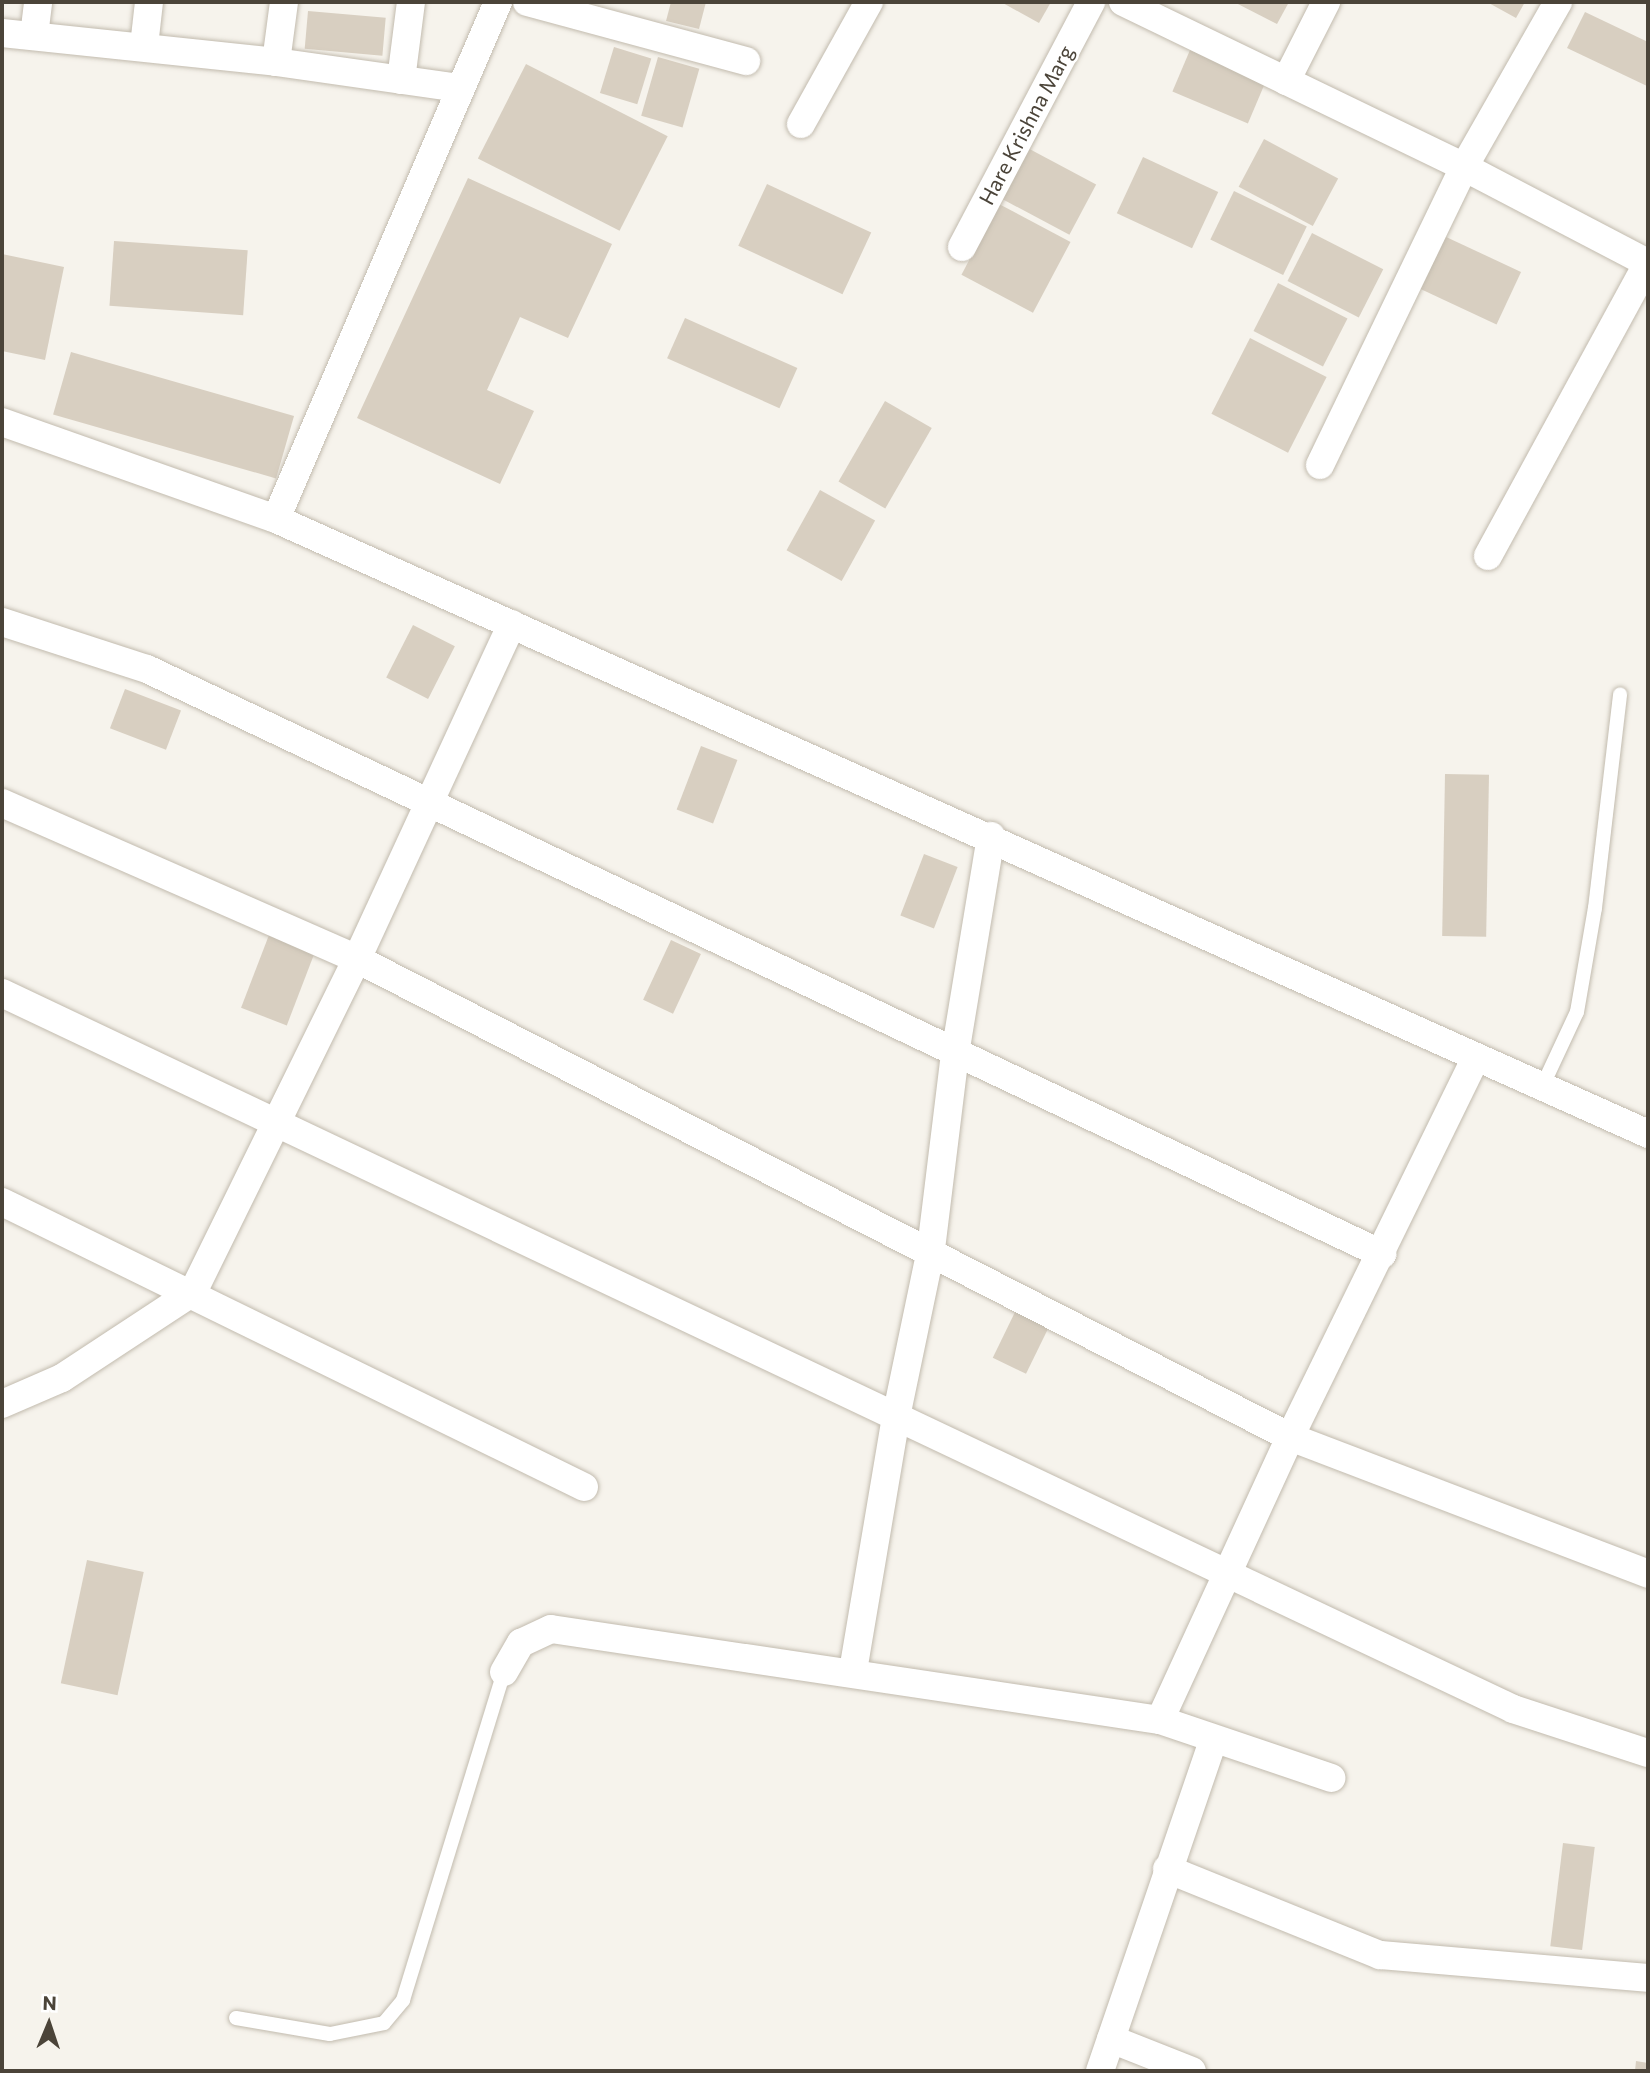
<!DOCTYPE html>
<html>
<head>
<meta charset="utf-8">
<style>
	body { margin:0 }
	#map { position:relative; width:1650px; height:2073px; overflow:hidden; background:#f6f3ec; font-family:Commissioner,sans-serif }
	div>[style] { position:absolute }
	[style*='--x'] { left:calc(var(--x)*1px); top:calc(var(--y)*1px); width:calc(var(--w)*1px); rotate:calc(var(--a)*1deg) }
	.building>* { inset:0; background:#d8cfc1; transform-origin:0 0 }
	.roads { filter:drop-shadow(0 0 2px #c2bbae) drop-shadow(0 0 2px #c2bbae) }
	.lane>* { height:14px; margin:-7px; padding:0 7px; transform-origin:7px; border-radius:7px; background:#fff }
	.street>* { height:28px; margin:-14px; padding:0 14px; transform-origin:14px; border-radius:14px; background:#fff }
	span { translate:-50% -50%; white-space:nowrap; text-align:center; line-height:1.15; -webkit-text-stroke:5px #fff; paint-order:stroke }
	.street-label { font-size:21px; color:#4b4439 }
	.frame { position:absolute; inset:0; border:4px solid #4b4439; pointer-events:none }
	.north { position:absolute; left:14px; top:1989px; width:70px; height:70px; -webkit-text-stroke:5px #fff; paint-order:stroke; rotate:2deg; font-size:19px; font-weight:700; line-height:28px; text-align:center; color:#4b4439 }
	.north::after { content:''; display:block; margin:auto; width:24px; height:32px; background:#4b4439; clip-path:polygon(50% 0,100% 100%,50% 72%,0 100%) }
</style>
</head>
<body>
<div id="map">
	<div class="building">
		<div style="clip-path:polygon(671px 2px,706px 2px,699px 29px,666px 21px)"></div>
		<div style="clip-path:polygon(1001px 2px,1051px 2px,1039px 23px)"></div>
		<div style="clip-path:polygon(1234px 2px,1289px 2px,1277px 24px)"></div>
		<div style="clip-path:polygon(1487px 2px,1525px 2px,1516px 18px)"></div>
		<div style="left:308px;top:11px;width:78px;height:38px;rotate:5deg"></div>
		<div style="clip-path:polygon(1585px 12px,1648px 42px,1647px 86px,1567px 48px)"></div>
		<div style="left:614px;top:47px;width:39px;height:48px;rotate:17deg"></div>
		<div style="left:1190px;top:50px;width:82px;height:45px;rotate:23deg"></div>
		<div style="left:658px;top:57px;width:43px;height:61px;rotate:16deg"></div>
		<div style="left:526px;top:64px;width:159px;height:106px;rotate:27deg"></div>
		<div style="left:1264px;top:139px;width:84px;height:54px;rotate:28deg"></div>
		<div style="left:1022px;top:145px;width:84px;height:57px;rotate:28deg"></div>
		<div style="left:1143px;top:157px;width:83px;height:62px;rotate:25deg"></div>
		<div style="clip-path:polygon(468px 178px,612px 244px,568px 338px,520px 317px,487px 390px,534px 411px,500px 484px,357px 418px)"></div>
		<div style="left:767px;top:184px;width:115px;height:68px;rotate:25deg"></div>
		<div style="left:1234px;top:191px;width:81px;height:54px;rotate:26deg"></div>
		<div style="left:999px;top:204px;width:81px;height:80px;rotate:28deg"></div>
		<div style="left:1312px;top:233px;width:80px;height:54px;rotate:27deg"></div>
		<div style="left:1444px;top:236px;width:85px;height:58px;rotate:25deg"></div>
		<div style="left:114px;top:241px;width:134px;height:65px;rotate:4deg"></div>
		<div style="clip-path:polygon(2px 254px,64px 267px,45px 360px,2px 351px)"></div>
		<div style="left:1278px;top:283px;width:78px;height:54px;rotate:27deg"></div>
		<div style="left:685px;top:318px;width:123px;height:44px;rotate:24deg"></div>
		<div style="left:1250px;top:338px;width:86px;height:85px;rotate:27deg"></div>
		<div style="left:71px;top:352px;width:232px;height:65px;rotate:16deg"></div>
		<div style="left:885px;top:401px;width:54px;height:93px;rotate:30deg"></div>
		<div style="left:820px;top:490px;width:63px;height:69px;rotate:29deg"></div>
		<div style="left:413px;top:625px;width:47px;height:59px;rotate:27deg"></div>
		<div style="left:125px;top:689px;width:60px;height:42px;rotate:21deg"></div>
		<div style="left:701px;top:746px;width:39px;height:68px;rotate:21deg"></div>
		<div style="left:1445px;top:774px;width:44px;height:162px;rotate:1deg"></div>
		<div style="left:924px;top:854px;width:36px;height:66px;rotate:21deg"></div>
		<div style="left:269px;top:935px;width:49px;height:78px;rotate:21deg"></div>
		<div style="left:671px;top:940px;width:33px;height:66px;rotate:25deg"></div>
		<div style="left:1016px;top:1310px;width:37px;height:53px;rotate:26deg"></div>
		<div style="left:87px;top:1560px;width:58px;height:126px;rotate:12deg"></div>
		<div style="left:1563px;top:1843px;width:32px;height:104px;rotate:7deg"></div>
		<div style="clip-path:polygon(1636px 2061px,1648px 2063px,1648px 2071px,1635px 2071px)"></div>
	</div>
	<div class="roads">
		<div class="lane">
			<div style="--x:1542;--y:1087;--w:83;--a:-65"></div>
			<div style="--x:1577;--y:1012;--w:106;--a:-80.2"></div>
			<div style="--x:1595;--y:908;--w:215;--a:-83.3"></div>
			<div style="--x:236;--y:2018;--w:95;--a:9.7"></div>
			<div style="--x:330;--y:2034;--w:55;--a:-11.5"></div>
			<div style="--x:384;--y:2023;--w:30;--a:-50"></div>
			<div style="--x:403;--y:2000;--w:343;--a:-72.9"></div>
		</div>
		<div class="street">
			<div style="--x:527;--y:2;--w:227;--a:15.1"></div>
			<div style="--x:1123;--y:2;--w:379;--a:25.8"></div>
			<div style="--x:1464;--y:167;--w:208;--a:27.6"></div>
			<div style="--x:2;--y:33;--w:276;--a:6"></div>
			<div style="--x:276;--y:62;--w:184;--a:8.1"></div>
			<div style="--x:34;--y:36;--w:34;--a:-83"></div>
			<div style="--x:144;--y:46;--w:44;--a:-83.5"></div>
			<div style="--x:276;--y:62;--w:61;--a:-82.4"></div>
			<div style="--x:401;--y:80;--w:79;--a:-82.7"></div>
			<div style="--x:1286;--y:81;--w:89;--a:-63.1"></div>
			<div style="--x:801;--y:124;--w:140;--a:-60.9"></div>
			<div style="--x:962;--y:247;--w:277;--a:-62.2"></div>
			<div style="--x:2;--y:422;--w:291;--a:19.5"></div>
			<div style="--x:276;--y:519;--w:1504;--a:24.14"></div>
			<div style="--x:1320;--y:465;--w:331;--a:-64.2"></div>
			<div style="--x:1464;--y:167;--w:190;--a:-60.3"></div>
			<div style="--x:276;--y:519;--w:563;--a:-66.76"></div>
			<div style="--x:1488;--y:556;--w:334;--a:-61.4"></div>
			<div style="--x:2;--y:622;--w:152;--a:18"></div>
			<div style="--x:147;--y:669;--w:1367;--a:25.35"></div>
			<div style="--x:2;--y:803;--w:388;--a:23.7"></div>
			<div style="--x:357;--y:959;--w:1048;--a:27.13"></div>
			<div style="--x:1290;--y:1437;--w:383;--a:20.9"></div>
			<div style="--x:2;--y:993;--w:1672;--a:25.35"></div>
			<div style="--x:1513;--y:1709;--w:142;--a:18.1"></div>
			<div style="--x:2;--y:1202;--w:648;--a:26.09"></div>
			<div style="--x:2;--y:1404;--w:65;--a:-23.4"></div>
			<div style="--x:62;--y:1378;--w:157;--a:-33.3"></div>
			<div style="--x:193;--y:1292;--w:371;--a:-63.8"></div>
			<div style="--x:357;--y:959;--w:369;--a:-65.2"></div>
			<div style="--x:853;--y:1671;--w:258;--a:-80.4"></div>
			<div style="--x:896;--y:1417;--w:172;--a:-78.2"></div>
			<div style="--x:931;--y:1249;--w:196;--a:-83"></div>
			<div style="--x:955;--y:1054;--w:221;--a:-80.6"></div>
			<div style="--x:504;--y:1672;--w:34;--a:-60"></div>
			<div style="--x:521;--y:1643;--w:33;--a:-25"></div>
			<div style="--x:551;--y:1629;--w:616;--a:8.5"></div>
			<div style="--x:1160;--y:1720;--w:181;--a:18.7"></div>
			<div style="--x:1160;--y:1720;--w:311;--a:-65.3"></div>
			<div style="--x:1290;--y:1437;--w:422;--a:-63.9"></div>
			<div style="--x:1167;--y:1869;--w:230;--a:22"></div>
			<div style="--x:1380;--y:1955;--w:269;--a:4.9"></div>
			<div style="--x:1111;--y:2039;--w:87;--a:21.6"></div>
			<div style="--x:1100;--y:2071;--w:349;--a:-71.1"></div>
		</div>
	</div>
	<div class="street-label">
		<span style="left:1026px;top:125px;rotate:-62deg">Hare Krishna Marg</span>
	</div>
	<div class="frame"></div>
	<div class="north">N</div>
</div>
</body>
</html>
